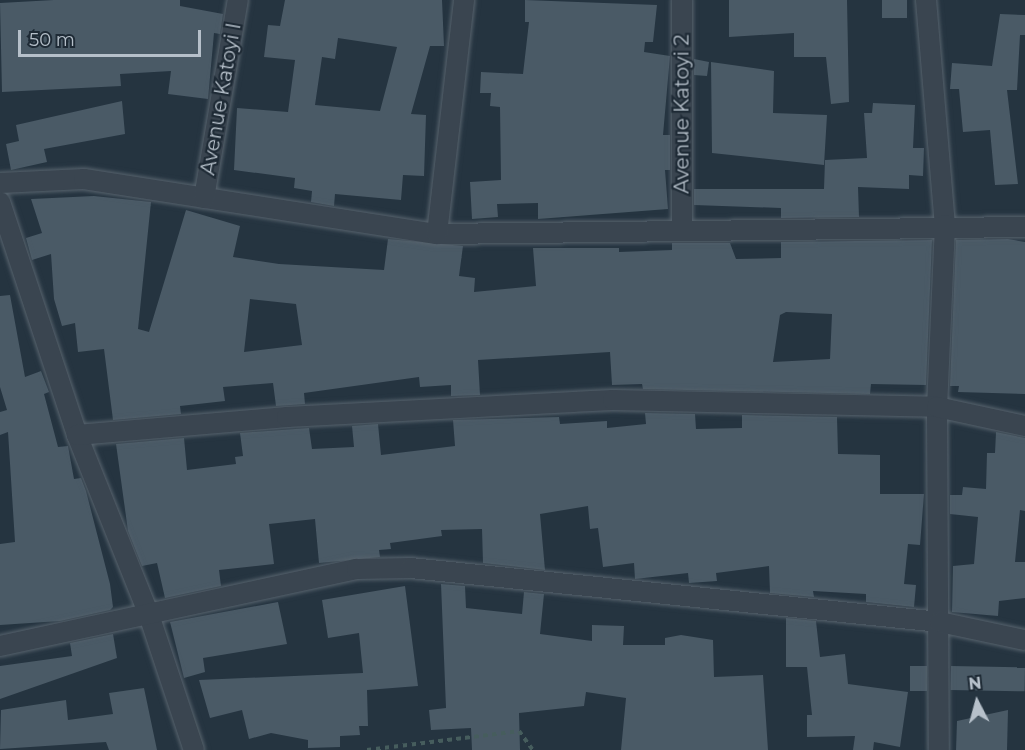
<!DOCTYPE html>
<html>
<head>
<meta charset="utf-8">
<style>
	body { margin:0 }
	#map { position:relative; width:1025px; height:750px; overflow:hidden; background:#253440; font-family:Montserrat,sans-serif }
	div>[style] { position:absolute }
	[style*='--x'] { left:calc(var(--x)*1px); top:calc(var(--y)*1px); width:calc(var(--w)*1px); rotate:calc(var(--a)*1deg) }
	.building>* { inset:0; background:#4a5a66; transform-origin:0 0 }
	.path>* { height:4px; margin-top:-2px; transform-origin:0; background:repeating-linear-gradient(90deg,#465d5d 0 4.5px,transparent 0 9px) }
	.roads { filter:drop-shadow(0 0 2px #57636d) drop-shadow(0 0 2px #57636d) }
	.street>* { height:20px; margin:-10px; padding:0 10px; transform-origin:10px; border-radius:10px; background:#3a4550 }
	span { translate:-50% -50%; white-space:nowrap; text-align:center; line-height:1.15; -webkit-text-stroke:4.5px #1e2a35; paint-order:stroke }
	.street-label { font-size:20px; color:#b6c0ca }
	.north { position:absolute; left:947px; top:672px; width:60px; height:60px; -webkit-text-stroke:4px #1e2a35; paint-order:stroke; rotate:354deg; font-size:16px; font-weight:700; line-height:24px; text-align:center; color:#b6c0ca }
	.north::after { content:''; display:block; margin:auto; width:21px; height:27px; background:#b6c0ca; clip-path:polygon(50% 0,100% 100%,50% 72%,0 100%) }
	.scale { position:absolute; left:18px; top:30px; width:183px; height:27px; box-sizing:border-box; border:3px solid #b6c0ca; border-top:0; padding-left:8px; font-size:18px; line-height:21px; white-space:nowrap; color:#b6c0ca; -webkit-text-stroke:4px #1e2a35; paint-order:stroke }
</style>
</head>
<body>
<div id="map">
	<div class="building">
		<div style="clip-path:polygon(54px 0,180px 0,180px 6px,223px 14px,220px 34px,214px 33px,208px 99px,168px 94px,171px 71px,120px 74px,121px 86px,2px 92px,0 3px)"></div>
		<div style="clip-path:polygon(evenodd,285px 0,442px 0,444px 46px,430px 46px,411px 114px,426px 115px,424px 176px,403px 175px,401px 200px,335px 194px,334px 206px,311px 202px,312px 191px,294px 188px,295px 178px,234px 170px,237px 108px,288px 112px,295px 60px,264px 57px,268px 25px,280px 26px,285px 0,338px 38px,397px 47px,380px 111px,315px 105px,322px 57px,335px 59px,338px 38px)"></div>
		<div style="clip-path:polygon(525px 0,657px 5px,653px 42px,645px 42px,644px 52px,670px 56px,663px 135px,670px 135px,670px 170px,665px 170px,668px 209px,538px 219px,538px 203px,497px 204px,498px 217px,472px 219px,470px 182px,501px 180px,500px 107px,490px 106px,491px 93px,480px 93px,481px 72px,523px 74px,529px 22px,525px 22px)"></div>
		<div style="clip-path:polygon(729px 0,847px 0,849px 102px,831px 104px,826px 57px,794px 57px,794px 33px,729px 37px)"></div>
		<div style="left:882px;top:0;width:25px;height:18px"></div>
		<div style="clip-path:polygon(1000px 14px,1025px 15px,1025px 35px,1020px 35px,1017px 90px,1007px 90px,1018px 184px,995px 185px,990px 130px,963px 132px,959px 89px,950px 89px,952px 63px,992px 66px)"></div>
		<div style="clip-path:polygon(694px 59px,709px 62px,707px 76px,694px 75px)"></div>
		<div style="clip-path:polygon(711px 62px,774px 71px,773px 113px,827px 115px,824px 165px,712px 153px)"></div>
		<div style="clip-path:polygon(122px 101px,125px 134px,44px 149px,47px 162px,11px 170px,6px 144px,19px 141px,16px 125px)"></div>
		<div style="clip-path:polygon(873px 103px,915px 105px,913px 148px,924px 148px,923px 176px,909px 175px,909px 189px,858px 187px,859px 217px,781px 218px,781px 208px,694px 205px,694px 189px,824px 189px,825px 160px,867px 158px,864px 113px,872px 113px)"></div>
		<div style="clip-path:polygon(evenodd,94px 196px,151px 202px,138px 329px,149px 332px,186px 210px,240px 226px,233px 257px,279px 264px,384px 270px,388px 239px,463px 246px,459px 276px,475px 278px,474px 292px,536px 286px,533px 248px,619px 248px,619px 252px,672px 250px,672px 243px,730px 243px,736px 259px,781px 258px,781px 242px,932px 240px,926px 385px,871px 384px,870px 394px,643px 389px,642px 384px,612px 385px,610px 352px,478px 360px,480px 395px,451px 396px,451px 385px,420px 387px,419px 377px,304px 393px,305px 404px,276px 406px,273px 383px,223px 387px,225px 401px,180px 406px,181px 414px,113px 420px,104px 349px,78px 352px,75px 323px,62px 326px,54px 299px,51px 254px,32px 260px,26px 238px,42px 233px,31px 199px,94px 196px,250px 299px,296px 304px,302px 345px,244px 352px,250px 299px,94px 196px,786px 312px,832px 314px,830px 359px,773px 362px,780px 315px,786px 312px)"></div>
		<div style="clip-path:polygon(1008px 239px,1025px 242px,1025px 394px,958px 392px,959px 386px,950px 386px,956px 240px)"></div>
		<div style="clip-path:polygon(10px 295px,25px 377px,41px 371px,49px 392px,44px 394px,58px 447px,68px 446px,74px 479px,81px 478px,86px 491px,110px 584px,113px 607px,110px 610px,60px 621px,0 625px,0 544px,15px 542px,8px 432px,0 435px,0 412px,7px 410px,0 387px,0 296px)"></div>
		<div style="clip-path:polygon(645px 413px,695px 414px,696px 429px,742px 428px,742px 415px,837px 417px,838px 454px,880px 455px,880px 494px,924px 494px,920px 545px,908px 544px,904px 584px,916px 585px,914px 607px,866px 602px,866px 594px,813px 591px,814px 597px,770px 593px,769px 566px,716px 573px,717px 581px,689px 583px,688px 573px,635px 579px,634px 563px,603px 567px,598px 528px,590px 529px,588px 506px,540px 514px,545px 570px,483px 563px,482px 529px,441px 530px,442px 536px,390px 543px,391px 549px,379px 550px,380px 557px,319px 563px,315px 519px,269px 524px,274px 564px,219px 570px,221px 586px,165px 598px,157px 563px,142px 566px,128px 531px,116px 444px,184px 438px,187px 470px,236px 464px,235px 457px,243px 456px,240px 433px,309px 428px,312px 449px,354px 447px,352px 426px,378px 424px,381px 455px,455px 446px,453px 420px,559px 417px,560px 424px,607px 421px,607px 428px,646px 424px)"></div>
		<div style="clip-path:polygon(996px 432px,1025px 438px,1025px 511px,1020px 510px,1015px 562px,1025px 562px,1025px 598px,999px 601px,998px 616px,952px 612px,953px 566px,974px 564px,978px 517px,950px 514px,950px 495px,962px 495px,963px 487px,986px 489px,987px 453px,995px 453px)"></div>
		<div style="clip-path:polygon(441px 584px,465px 586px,466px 608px,522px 614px,524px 592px,544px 594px,540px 634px,592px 641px,592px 625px,624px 626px,623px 645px,665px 645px,665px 638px,681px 635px,713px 640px,714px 677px,763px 675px,768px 750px,621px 750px,626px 698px,586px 692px,584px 706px,519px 713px,520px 750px,472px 750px,471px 728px,431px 730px,429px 710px,446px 708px)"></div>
		<div style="clip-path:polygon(405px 586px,418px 686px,367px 690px,368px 726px,359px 726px,360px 735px,340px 736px,340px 747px,308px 748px,308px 740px,271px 733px,249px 739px,242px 710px,210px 718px,199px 680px,363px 673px,359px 633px,328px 638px,322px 600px)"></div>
		<div style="clip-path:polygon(278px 602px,287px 644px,203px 658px,205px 672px,184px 678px,170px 622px)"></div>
		<div style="clip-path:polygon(786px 618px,816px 621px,820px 657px,845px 654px,848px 684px,908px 692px,900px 747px,874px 742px,873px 750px,853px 750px,855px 736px,807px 737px,807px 715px,812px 715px,807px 667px,786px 667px)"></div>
		<div style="clip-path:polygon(113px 634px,117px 658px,0 699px,0 666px,72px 656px,70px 643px)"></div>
		<div style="left:927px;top:666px;width:25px;height:17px;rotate:90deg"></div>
		<div style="left:951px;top:666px;width:74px;height:24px;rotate:1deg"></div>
		<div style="clip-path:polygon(144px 688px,157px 750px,109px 750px,106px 742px,0 749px,1px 710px,66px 700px,68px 720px,113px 714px,109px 693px)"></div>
		<div style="clip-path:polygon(1008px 710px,1007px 750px,956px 750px,957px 721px)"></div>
	</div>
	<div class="path">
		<div style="--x:367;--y:750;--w:153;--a:-7.1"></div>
		<div style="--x:519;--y:731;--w:24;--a:54"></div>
	</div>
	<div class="roads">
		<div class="street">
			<div style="--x:682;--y:0;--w:228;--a:90"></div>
			<div style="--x:926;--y:0;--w:226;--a:85.2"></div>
			<div style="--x:945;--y:225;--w:182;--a:92.5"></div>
			<div style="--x:937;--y:407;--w:343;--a:89.7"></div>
			<div style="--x:0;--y:183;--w:84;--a:-2.7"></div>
			<div style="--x:84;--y:179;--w:357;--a:8.9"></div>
			<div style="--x:437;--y:234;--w:588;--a:-0.68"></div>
			<div style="--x:204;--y:198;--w:201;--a:-80.3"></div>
			<div style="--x:0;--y:202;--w:245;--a:71.7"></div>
			<div style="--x:77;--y:435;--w:194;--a:68.2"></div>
			<div style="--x:149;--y:615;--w:142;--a:71.6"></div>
			<div style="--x:437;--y:234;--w:236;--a:-83.4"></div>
			<div style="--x:77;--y:435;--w:211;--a:-4.9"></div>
			<div style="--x:287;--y:417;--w:326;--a:-3"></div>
			<div style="--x:613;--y:400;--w:324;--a:1.2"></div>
			<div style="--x:937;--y:407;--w:90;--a:12.2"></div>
			<div style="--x:0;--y:646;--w:365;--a:-12.2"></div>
			<div style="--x:357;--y:569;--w:54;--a:-1.1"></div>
			<div style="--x:411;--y:568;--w:532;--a:5.83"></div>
			<div style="--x:940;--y:622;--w:87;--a:12"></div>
		</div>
	</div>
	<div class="street-label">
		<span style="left:221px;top:99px;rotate:-80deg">Avenue Katoyi I</span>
		<span style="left:682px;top:114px;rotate:-90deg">Avenue Katoyi 2</span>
	</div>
	<div class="north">N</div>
	<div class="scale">50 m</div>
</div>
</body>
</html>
